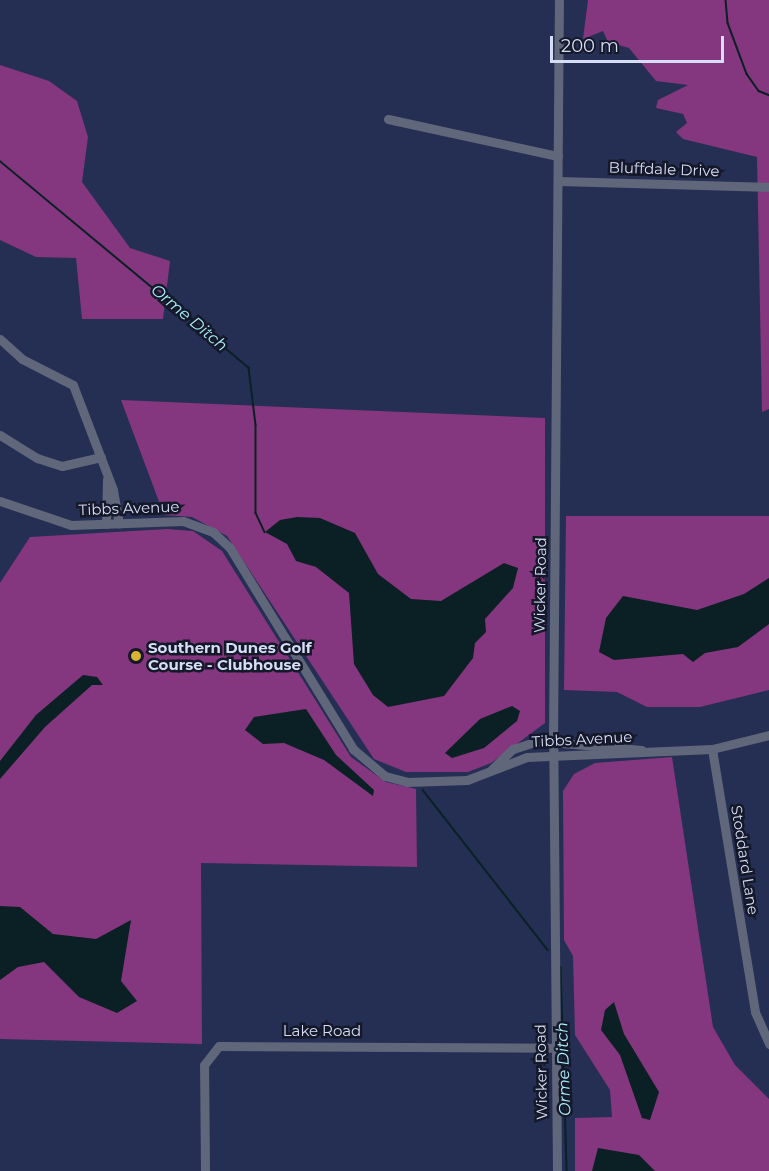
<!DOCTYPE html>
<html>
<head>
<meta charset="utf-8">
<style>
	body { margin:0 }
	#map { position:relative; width:769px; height:1171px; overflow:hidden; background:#252f53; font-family:Montserrat,sans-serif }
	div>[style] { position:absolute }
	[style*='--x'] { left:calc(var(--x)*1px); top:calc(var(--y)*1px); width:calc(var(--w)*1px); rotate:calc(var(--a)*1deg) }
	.green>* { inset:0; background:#84367e }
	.water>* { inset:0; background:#0a2024 }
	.stream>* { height:1.5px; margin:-0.75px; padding:0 0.75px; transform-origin:0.75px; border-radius:0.75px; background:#0a2024 }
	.minor>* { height:9px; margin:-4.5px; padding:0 4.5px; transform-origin:4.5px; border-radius:4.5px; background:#61677a }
	.dots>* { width:16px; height:16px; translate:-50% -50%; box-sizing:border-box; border:3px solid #141829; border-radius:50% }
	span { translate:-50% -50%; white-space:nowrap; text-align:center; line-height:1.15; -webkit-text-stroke:5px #141829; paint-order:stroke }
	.street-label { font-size:15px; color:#d6def6 }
	.poi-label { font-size:15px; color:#d6def6; font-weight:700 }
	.left { translate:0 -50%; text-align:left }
	.water-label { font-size:16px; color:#aaeffc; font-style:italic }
	.scale { position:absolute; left:550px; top:36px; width:174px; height:27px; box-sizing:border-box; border:3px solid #d6def6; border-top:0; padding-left:8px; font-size:18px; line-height:21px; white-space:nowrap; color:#d6def6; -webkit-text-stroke:4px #141829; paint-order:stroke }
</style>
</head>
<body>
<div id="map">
	<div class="green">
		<div style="clip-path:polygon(588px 0,769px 0,769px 409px,762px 412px,757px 157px,683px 139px,676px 132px,687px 123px,683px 114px,656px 108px,658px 100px,688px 85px,656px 81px,629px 48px,608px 42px,603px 31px,583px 39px)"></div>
		<div style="clip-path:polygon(0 65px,49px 81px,77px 101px,88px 137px,82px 182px,130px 248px,170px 261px,163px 319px,82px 319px,76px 258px,36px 257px,0 240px)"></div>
		<div style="clip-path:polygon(121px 400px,545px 418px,545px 723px,491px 763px,468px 772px,406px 772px,374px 759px,227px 536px,192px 517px,164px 515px)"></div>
		<div style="clip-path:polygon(566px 516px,769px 516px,769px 690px,700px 707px,647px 707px,617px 692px,564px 690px)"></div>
		<div style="clip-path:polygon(167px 529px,193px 531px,222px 551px,351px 757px,386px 782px,416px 789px,417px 867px,201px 863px,202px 1044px,0 1039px,0 583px,30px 537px)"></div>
		<div style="clip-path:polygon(672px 757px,713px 1027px,735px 1065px,769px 1099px,769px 1171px,575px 1171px,575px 1118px,612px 1117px,610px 1090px,575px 1035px,573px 956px,564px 940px,563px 791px,574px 774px,595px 763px)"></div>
	</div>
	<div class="water">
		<div style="clip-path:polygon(297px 517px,320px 518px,355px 533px,378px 574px,411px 599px,441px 601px,504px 563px,518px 568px,513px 588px,485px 619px,486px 632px,475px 643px,473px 658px,444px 696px,388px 707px,373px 695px,354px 664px,349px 593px,316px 567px,296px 561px,287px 544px,265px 532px,280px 520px)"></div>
		<div style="clip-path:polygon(769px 578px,769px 624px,738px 647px,705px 653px,693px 662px,683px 654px,614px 660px,599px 652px,606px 618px,623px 596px,697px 610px,744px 594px)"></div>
		<div style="clip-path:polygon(83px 675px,97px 677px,103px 685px,92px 685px,45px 727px,0 779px,0 761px,36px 715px)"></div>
		<div style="clip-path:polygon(512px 706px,520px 711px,517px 721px,484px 748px,452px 758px,445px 753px,480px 719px)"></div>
		<div style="clip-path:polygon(306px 709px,336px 755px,374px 790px,373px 796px,324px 760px,284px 743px,263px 744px,245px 730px,254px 717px)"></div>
		<div style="clip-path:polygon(0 906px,20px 907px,53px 934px,96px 939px,131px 920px,121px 981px,137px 1001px,117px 1013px,79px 997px,44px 962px,18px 967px,0 980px)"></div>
		<div style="clip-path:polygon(614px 1002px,624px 1034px,659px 1092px,650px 1120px,642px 1118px,620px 1055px,601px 1030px,605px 1010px)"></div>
		<div style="clip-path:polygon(598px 1148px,639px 1155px,655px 1171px,592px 1171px)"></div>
	</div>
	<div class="stream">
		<div style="--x:726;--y:0;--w:23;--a:85"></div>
		<div style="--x:728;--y:23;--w:54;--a:69.6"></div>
		<div style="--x:747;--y:74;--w:21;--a:55"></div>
		<div style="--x:759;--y:91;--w:11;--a:22"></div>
		<div style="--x:0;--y:161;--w:324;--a:39.7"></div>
		<div style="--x:249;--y:368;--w:57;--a:83"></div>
		<div style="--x:256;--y:425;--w:88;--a:90"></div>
		<div style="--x:256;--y:513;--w:21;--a:65"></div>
		<div style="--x:423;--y:790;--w:203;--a:52"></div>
		<div style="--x:561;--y:967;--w:204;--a:88.3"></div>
	</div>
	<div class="minor">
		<div style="--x:388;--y:119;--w:174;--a:12.3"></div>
		<div style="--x:559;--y:181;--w:210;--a:1.6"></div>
		<div style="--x:0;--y:339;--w:30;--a:42"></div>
		<div style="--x:22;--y:359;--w:57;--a:27"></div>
		<div style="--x:73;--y:385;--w:112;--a:69.1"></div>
		<div style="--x:113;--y:490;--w:34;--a:80"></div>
		<div style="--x:0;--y:435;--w:44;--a:31.9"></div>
		<div style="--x:37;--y:458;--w:26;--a:18"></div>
		<div style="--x:62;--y:466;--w:40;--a:-13"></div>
		<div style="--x:0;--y:501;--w:75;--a:18.7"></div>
		<div style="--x:71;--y:525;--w:112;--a:-2"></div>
		<div style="--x:183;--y:521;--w:32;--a:20"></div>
		<div style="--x:213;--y:532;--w:23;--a:43"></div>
		<div style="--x:230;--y:548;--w:236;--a:58.5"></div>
		<div style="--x:353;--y:749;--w:42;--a:40.2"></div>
		<div style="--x:385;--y:776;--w:23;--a:15"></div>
		<div style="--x:407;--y:782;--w:60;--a:-1.9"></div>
		<div style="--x:467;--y:780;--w:64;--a:-21"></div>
		<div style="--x:527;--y:757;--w:185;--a:-2.5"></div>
		<div style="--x:712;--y:749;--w:59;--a:-13.8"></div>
		<div style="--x:106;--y:524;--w:45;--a:-88.7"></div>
		<div style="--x:712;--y:749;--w:266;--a:80.7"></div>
		<div style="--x:755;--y:1012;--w:35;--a:66"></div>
		<div style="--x:492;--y:769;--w:29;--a:-44"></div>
		<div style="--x:513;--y:749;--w:26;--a:-18"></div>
		<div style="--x:538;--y:741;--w:104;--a:4.9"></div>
		<div style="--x:205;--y:1171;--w:106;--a:-90.5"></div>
		<div style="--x:204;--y:1065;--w:24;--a:-52"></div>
		<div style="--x:219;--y:1046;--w:337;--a:0.3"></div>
		<div style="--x:557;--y:1171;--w:430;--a:-90.5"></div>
		<div style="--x:553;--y:741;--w:741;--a:-89.54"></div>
	</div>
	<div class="dots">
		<div style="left:136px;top:656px;background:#dab333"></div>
	</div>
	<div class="street-label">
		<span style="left:664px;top:169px;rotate:2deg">Bluffdale Drive</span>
		<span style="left:129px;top:508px;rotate:-2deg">Tibbs Avenue</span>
		<span style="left:540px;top:585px;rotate:-89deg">Wicker Road</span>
		<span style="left:582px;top:739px;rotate:-3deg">Tibbs Avenue</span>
		<span style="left:745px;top:860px;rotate:81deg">Stoddard Lane</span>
		<span style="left:322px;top:1031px">Lake Road</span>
		<span style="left:541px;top:1072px;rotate:-91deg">Wicker Road</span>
	</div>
	<div class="poi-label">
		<span class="left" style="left:148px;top:656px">Southern Dunes Golf<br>Course - Clubhouse</span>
	</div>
	<div class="water-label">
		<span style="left:189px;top:318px;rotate:40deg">Orme Ditch</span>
		<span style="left:564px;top:1069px;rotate:-92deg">Orme Ditch</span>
	</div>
	<div class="scale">200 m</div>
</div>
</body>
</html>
